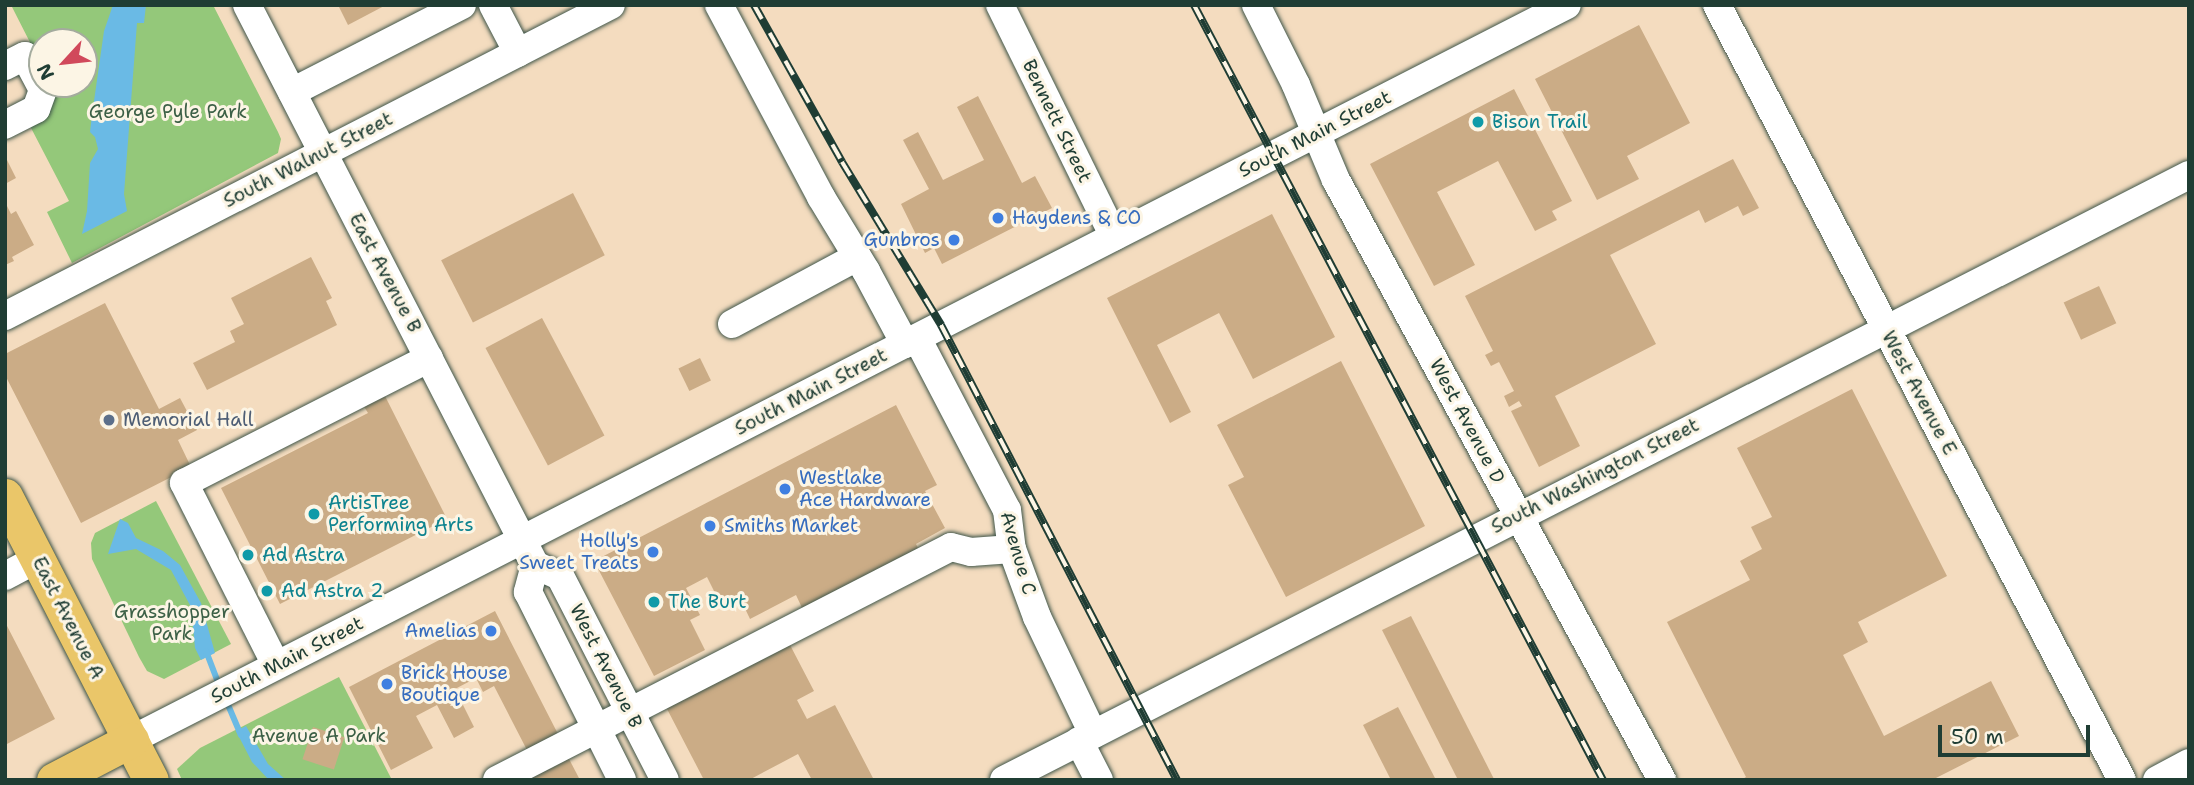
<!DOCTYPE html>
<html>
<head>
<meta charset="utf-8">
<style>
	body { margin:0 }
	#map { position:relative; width:2194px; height:785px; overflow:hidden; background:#f4dcbf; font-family:"Shantell Sans",sans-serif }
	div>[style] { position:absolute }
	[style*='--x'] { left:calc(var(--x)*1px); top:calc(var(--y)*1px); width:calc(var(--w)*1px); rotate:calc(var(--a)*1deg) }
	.green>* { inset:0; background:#94c87a }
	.water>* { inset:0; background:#6abae5 }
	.stream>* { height:6px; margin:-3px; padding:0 3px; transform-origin:3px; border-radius:3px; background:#6abae5 }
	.building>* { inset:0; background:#cbac86; transform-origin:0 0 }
	.roads { filter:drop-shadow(0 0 2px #3f5549) drop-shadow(0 0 2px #3f5549) }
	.minor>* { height:28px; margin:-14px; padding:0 14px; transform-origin:14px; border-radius:14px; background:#fff }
	.major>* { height:35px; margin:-17.5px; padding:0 17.5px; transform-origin:17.5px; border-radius:17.5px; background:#eac669 }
	.rail>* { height:8px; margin-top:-4px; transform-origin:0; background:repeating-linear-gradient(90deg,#fcf5e5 0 16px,#1f3d34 0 32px); box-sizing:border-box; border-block:2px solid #1f3d34 }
	.dots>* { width:19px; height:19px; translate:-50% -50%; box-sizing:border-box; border:4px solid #fcf5e5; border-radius:50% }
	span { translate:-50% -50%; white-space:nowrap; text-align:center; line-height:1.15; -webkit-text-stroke:6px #fcf5e5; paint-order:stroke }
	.park-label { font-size:19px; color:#3c6046 }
	.street-label { font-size:19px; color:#1f3d34 }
	.culture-label { font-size:19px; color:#0d838f }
	.left { translate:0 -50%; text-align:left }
	.shop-label { font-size:19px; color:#366cbe }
	.right { translate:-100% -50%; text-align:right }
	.service-label { font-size:19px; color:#4e5e75 }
	.frame { position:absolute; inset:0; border:7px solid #1f3d34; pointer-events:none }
	.north { position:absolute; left:28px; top:28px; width:70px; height:70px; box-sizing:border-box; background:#fcf5e5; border:2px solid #a4ab9e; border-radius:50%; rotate:243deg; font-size:19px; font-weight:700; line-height:28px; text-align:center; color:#1f3d34 }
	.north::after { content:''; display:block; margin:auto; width:24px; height:32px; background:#d1495b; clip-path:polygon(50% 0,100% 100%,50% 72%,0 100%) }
	.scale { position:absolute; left:1938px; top:725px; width:152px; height:32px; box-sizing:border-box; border:4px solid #1f3d34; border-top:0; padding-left:9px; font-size:21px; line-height:24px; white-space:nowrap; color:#1f3d34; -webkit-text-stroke:5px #fcf5e5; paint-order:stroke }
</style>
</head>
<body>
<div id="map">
	<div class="green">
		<div style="clip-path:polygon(11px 5px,213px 5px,278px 132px,281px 139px,278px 153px,72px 263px,47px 212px,69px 201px,30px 126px,51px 84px,84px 84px,84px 42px,42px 42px,42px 66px)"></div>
		<div style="clip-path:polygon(156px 501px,231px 644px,164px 679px,147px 671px,139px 657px,92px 559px,91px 543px,95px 533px)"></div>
		<div style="clip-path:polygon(339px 677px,392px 780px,182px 780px,177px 769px,200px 748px)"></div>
	</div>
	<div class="water">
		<div style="clip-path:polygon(113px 5px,146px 5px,144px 23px,137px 23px,124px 194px,127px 211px,82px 234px,87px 211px,90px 163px,98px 149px,95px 137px,90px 132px,92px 115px,104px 31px)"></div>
		<div style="clip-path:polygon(120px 519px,128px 523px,136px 538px,163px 551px,180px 565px,201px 603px,215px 653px,201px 660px,195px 648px,191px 607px,171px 570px,136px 549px,108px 554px)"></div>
		<div style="clip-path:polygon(246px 726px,268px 764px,286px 780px,269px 780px,252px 762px,236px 731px)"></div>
	</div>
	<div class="stream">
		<div style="--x:206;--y:651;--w:39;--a:69"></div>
		<div style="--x:226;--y:700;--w:38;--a:67"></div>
	</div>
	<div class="building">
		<div style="clip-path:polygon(338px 5px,386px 5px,348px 25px)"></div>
		<div style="clip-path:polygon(1639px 25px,1690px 123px,1627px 156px,1639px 179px,1597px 200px,1535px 79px)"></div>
		<div style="clip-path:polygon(1514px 89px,1572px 201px,1552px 211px,1557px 220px,1535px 231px,1498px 161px,1437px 192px,1475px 265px,1434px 286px,1370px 164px)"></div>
		<div style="clip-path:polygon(978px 96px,1022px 183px,1035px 176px,1052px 208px,942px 264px,934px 248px,925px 253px,901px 204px,929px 189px,903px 140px,918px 132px,943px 180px,984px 160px,957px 107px)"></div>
		<div style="clip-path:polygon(5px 156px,16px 178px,5px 184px)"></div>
		<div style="clip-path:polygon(1733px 159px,1759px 208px,1743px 216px,1738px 206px,1705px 223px,1699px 210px,1610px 255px,1656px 344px,1555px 396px,1580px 446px,1539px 467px,1511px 411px,1522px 406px,1519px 401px,1509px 407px,1504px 396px,1514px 391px,1499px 362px,1491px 366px,1485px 355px,1493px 351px,1465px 296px)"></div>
		<div style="left:573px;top:193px;width:70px;height:148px;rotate:63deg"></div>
		<div style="clip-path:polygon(7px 206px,11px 214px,16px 211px,34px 245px,12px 257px,14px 261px,5px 265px)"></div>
		<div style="clip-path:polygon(1272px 214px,1335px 337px,1253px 379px,1219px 313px,1157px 345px,1191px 412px,1170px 423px,1107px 298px)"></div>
		<div style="clip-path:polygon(311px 257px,332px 298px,326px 301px,337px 325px,207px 390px,193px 363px,235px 342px,230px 331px,244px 324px,231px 298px)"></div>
		<div style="left:2099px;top:286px;width:41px;height:39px;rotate:65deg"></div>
		<div style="clip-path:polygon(105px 303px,159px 409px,180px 398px,197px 430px,178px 440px,191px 467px,81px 523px,5px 375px,5px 354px)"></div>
		<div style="left:542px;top:318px;width:133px;height:64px;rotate:62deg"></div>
		<div style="left:700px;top:358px;width:25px;height:24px;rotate:64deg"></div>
		<div style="clip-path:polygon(1341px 361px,1425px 526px,1286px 597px,1228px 485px,1244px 477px,1217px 425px)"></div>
		<div style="clip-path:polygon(1852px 389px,1947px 576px,1858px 622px,1868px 642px,1843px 655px,1884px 736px,1991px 681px,2019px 736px,1932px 780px,1741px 780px,1746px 777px,1667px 622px,1750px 580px,1740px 561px,1762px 549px,1751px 527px,1772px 517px,1737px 448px)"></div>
		<div style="clip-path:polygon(384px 394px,447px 519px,280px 604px,221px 488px,368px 413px,363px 405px)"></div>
		<div style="clip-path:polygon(896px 405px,937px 485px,925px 491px,945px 528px,916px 544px,919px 550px,803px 610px,796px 595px,750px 619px,740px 598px,722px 607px,707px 577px,686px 588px,700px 615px,690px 620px,705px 650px,654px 676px,594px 561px)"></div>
		<div style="clip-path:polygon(495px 611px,558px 734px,528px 752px,494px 686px,483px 692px,476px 678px,455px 689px,474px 727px,454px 738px,437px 705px,416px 716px,433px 748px,391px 770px,349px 687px)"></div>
		<div style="clip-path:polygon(1411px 616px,1494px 779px,1492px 780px,1458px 780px,1382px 630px)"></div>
		<div style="clip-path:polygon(5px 622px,55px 719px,5px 745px)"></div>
		<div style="clip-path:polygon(789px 643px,814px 691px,797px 700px,807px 719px,835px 705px,874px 780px,812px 780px,798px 754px,749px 780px,704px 780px,666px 707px)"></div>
		<div style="clip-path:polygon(1398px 707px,1436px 780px,1391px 780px,1363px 725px)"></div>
		<div style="left:313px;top:727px;width:33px;height:34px;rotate:18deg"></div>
		<div style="clip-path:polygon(568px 757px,580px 780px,524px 780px)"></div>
	</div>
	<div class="roads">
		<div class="minor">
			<div style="--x:247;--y:5;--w:630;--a:62.78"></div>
			<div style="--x:535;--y:565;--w:27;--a:24"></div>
			<div style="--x:560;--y:576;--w:229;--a:62.8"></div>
			<div style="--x:493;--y:5;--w:54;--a:62.5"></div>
			<div style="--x:719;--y:5;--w:217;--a:62"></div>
			<div style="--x:821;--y:197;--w:87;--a:58.7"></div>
			<div style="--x:866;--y:271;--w:83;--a:61.9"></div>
			<div style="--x:1000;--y:5;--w:258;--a:63.8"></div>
			<div style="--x:1256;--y:5;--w:89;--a:63.4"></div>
			<div style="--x:1296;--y:85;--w:103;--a:67.2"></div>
			<div style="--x:1336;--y:180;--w:683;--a:61.48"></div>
			<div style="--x:1717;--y:5;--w:874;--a:62.41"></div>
			<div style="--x:5;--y:66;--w:22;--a:-27"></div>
			<div style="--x:25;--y:56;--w:38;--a:62"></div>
			<div style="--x:43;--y:90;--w:20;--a:110"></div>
			<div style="--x:36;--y:109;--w:35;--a:153"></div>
			<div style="--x:292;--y:92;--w:191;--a:-27.1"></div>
			<div style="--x:5;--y:316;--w:681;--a:-27.17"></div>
			<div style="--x:732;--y:324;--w:142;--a:-28.2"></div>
			<div style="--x:917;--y:338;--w:194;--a:62.4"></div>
			<div style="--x:1007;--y:510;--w:39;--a:83"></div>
			<div style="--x:1012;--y:549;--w:72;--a:69.8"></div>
			<div style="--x:1037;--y:617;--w:130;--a:64.4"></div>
			<div style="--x:535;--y:565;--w:28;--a:105"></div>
			<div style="--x:528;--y:592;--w:210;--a:63.4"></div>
			<div style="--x:5;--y:576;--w:36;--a:-28"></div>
			<div style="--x:276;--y:665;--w:204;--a:-116.8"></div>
			<div style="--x:184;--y:483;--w:275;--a:-27"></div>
			<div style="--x:131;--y:740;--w:1613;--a:-27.11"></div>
			<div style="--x:1079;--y:741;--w:44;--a:62.9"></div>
			<div style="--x:497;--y:780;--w:510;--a:-27.17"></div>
			<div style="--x:951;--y:547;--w:21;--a:14"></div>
			<div style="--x:971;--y:552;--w:41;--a:-4.2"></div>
			<div style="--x:1004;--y:780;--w:1331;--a:-27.05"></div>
			<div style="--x:2157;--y:780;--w:36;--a:-28"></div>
		</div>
		<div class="major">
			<div style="--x:5;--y:496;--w:319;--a:62.8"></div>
			<div style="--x:54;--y:780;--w:87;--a:-27.5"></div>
		</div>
	</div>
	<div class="rail">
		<div style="--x:754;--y:5;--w:180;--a:60.7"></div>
		<div style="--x:842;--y:162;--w:191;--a:58.7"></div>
		<div style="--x:941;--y:325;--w:513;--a:62.59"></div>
		<div style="--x:1194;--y:5;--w:876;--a:62.18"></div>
	</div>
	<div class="dots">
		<div style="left:1478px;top:122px;background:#0f9aa8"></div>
		<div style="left:998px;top:218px;background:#3f7fe0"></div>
		<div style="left:954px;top:240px;background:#3f7fe0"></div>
		<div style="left:109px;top:420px;background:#5c6f8a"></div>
		<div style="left:785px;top:489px;background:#3f7fe0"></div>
		<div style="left:314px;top:514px;background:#0f9aa8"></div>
		<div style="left:710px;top:526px;background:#3f7fe0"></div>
		<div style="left:653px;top:552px;background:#3f7fe0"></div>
		<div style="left:248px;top:555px;background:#0f9aa8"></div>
		<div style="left:267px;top:591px;background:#0f9aa8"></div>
		<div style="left:654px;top:602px;background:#0f9aa8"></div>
		<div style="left:491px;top:631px;background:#3f7fe0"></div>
		<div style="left:387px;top:684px;background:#3f7fe0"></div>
	</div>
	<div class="park-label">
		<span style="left:168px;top:112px">George Pyle Park</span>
		<span style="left:172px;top:623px">Grasshopper<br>Park</span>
		<span style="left:319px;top:736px">Avenue A Park</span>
	</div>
	<div class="street-label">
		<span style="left:1057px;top:121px;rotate:64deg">Bennett Street</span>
		<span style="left:1315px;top:134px;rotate:-27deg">South Main Street</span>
		<span style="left:308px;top:160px;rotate:-27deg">South Walnut Street</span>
		<span style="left:385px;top:273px;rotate:62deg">East Avenue B</span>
		<span style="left:811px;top:392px;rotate:-27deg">South Main Street</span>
		<span style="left:1919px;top:393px;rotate:62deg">West Avenue E</span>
		<span style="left:1467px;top:421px;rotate:62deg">West Avenue D</span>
		<span style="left:1595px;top:476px;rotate:-27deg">South Washington Street</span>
		<span style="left:1018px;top:553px;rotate:74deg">Avenue C</span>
		<span style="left:68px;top:618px;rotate:63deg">East Avenue A</span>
		<span style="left:287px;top:660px;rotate:-27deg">South Main Street</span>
		<span style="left:606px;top:666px;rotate:63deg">West Avenue B</span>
	</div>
	<div class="culture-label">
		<span class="left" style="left:1492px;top:122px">Bison Trail</span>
		<span class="left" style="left:328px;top:514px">ArtisTree<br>Performing Arts</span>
		<span class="left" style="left:262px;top:555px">Ad Astra</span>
		<span class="left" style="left:281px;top:591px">Ad Astra 2</span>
		<span class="left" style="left:668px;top:602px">The Burt</span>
	</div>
	<div class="shop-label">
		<span class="left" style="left:1012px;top:218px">Haydens &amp; CO</span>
		<span class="right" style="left:940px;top:240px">Gunbros</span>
		<span class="left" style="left:799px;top:489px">Westlake<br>Ace Hardware</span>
		<span class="left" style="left:724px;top:526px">Smiths Market</span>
		<span class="right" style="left:639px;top:552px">Holly's<br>Sweet Treats</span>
		<span class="right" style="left:477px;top:631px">Amelias</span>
		<span class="left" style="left:401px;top:684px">Brick House<br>Boutique</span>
	</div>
	<div class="service-label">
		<span class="left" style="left:123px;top:420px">Memorial Hall</span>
	</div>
	<div class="frame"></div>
	<div class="north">N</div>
	<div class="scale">50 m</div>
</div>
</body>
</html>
